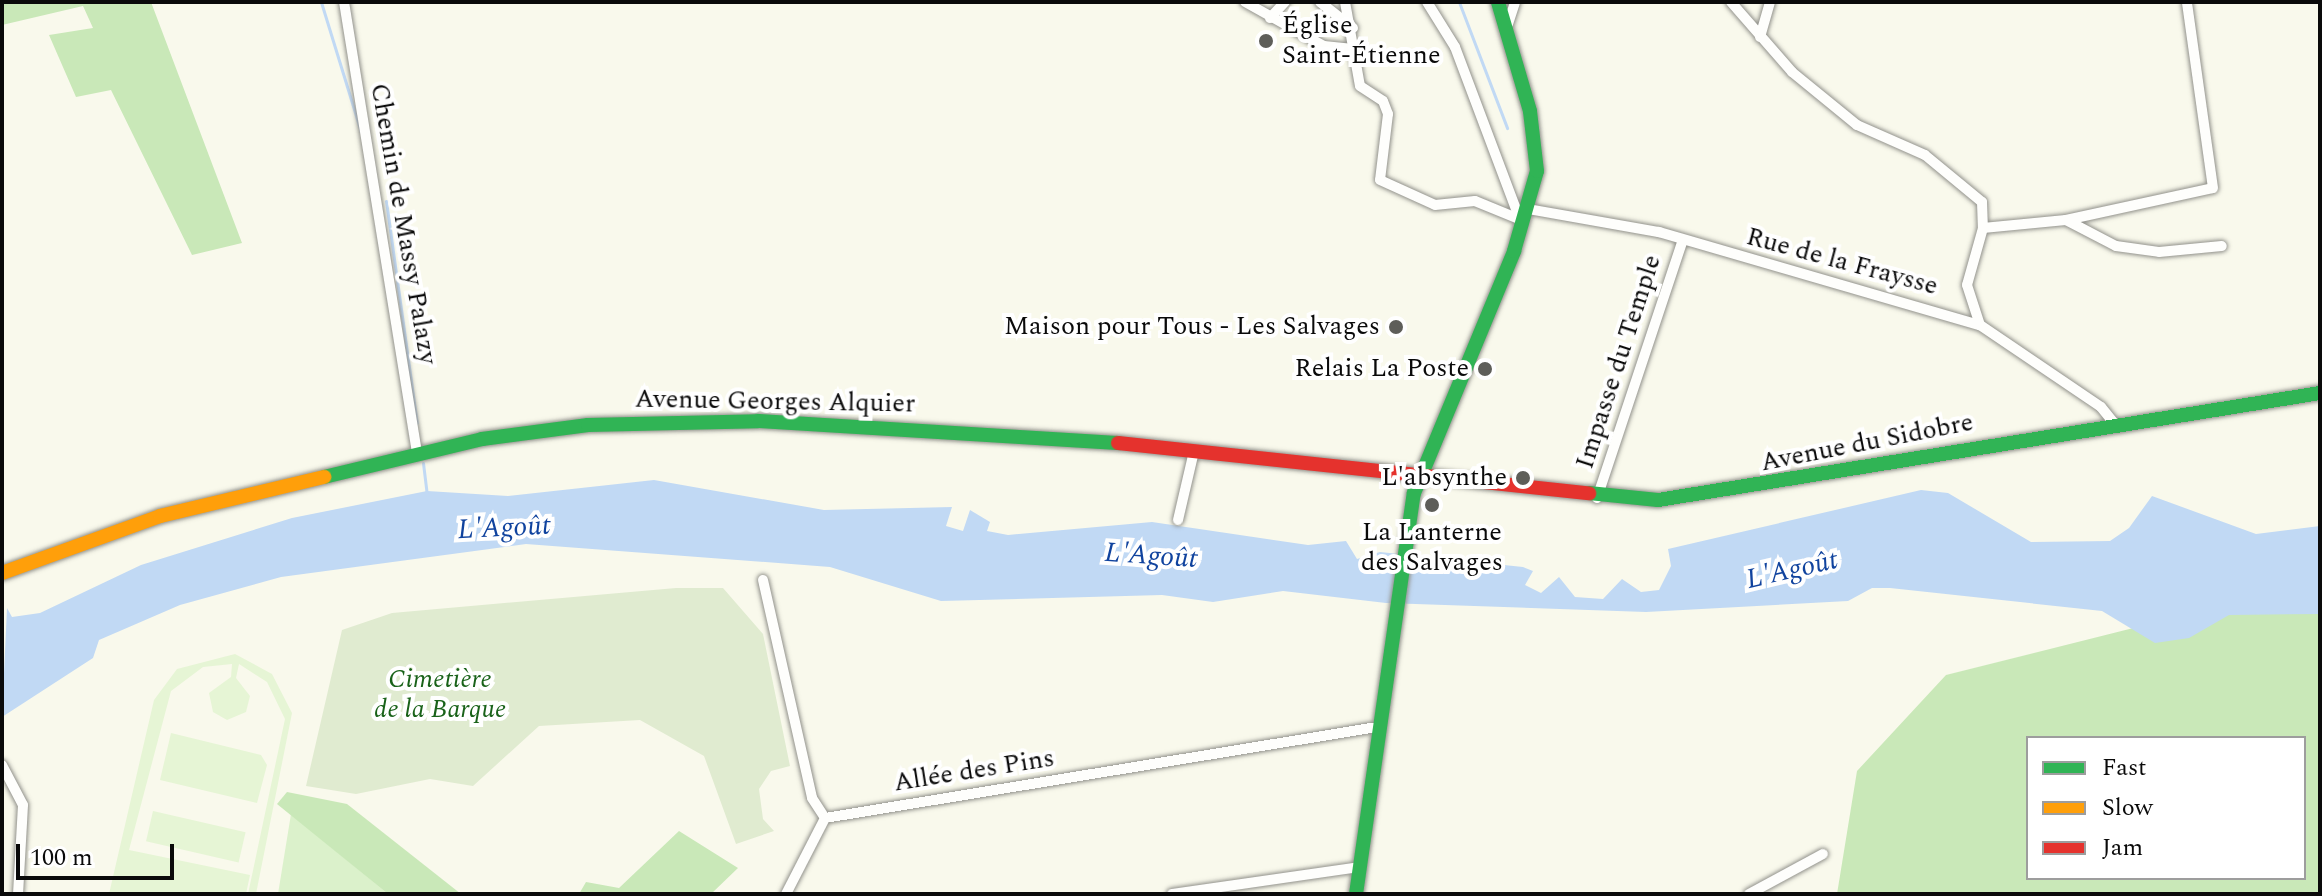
<!DOCTYPE html>
<html>
<head>
<meta charset="utf-8">
<style>
	body { margin:0 }
	#map { position:relative; width:2322px; height:896px; overflow:hidden; background:#f9f9ec; font-family:Spectral,serif }
	div>[style] { position:absolute }
	[style*='--x'] { left:calc(var(--x)*1px); top:calc(var(--y)*1px); width:calc(var(--w)*1px); rotate:calc(var(--a)*1deg) }
	.green>* { inset:0; background:#dbf1cb }
	.forest>* { inset:0; background:#c9e8b8 }
	.cemetery>* { inset:0; background:#e0ebd0 }
	.pitch>* { inset:0; background:#e6f5d5; transform-origin:0 0 }
	.water>* { inset:0; background:#c1d9f4 }
	.stream>* { height:3px; margin:-1.5px; padding:0 1.5px; transform-origin:1.5px; border-radius:1.5px; background:#c1d9f4 }
	.roads { filter:drop-shadow(0 0 2px #92928c) drop-shadow(0 0 2px #92928c) }
	.street>* { height:10px; margin:-5px; padding:0 5px; transform-origin:5px; border-radius:5px; background:#fefefc }
	.fast>* { height:14px; margin:-7px; padding:0 7px; transform-origin:7px; border-radius:7px; background:#30b455 }
	.slow>* { height:14px; margin:-7px; padding:0 7px; transform-origin:7px; border-radius:7px; background:#ff9f0a }
	.jam>* { height:14px; margin:-7px; padding:0 7px; transform-origin:7px; border-radius:7px; background:#e5322d }
	.dots>* { width:22px; height:22px; translate:-50% -50%; box-sizing:border-box; border:4px solid #fff; border-radius:50% }
	span { translate:-50% -50%; white-space:nowrap; text-align:center; line-height:1.15; -webkit-text-stroke:8px #fff; paint-order:stroke }
	.poi-label { font-size:26px; color:#0a0a0a }
	.left { translate:0 -50%; text-align:left }
	.right { translate:-100% -50%; text-align:right }
	.street-label { font-size:26px; color:#0a0a0a }
	.park-label { font-size:26px; color:#196219; font-style:italic }
	.water-label { font-size:28px; color:#10439e; font-style:italic }
	.frame { position:absolute; inset:0; border:4px solid #0a0a0a; pointer-events:none }
	.legend { position:absolute; left:2026px; top:736px; width:280px; height:144px; box-sizing:border-box; background:#fff; border:2px solid #9d9d9d; margin:0; padding:10px 14px; list-style:none; font-size:24px; color:#0a0a0a }
	.legend li { display:flex; align-items:center; gap:16px; height:40px }
	.legend b { width:40px; border:2px solid #9d9d9d }
	.scale { position:absolute; left:16px; top:844px; width:158px; height:36px; box-sizing:border-box; border:4px solid #0a0a0a; border-top:0; padding-left:10px; font-size:24px; line-height:28px; white-space:nowrap; color:#0a0a0a; -webkit-text-stroke:6px #fff; paint-order:stroke }
</style>
</head>
<body>
<div id="map">
	<div class="green">
		<div style="clip-path:polygon(291px 814px,388px 894px,278px 894px)"></div>
	</div>
	<div class="forest">
		<div style="clip-path:polygon(2px 2px,151px 2px,242px 243px,192px 255px,111px 90px,76px 97px,49px 35px,93px 28px,83px 6px,2px 25px)"></div>
		<div style="clip-path:polygon(evenodd,2197px 612px,2320px 613px,2320px 894px,1837px 894px,1857px 771px,1946px 675px,2197px 612px,2028px 738px,2304px 738px,2304px 878px,2028px 878px,2028px 738px)"></div>
		<div style="clip-path:polygon(287px 792px,347px 804px,461px 894px,388px 894px,277px 804px)"></div>
		<div style="clip-path:polygon(679px 831px,738px 868px,711px 894px,579px 894px,586px 882px,619px 888px)"></div>
	</div>
	<div class="cemetery">
		<div style="clip-path:polygon(676px 588px,723px 588px,763px 634px,790px 766px,771px 771px,759px 789px,763px 819px,774px 831px,736px 844px,704px 756px,640px 720px,539px 726px,473px 786px,430px 779px,356px 794px,306px 786px,342px 630px,392px 613px)"></div>
	</div>
	<div class="pitch">
		<div style="clip-path:polygon(235px 654px,272px 674px,292px 713px,256px 894px,248px 894px,285px 719px,267px 682px,239px 664px,236px 678px,250px 696px,246px 712px,227px 720px,213px 712px,209px 693px,231px 677px,232px 664px,203px 667px,171px 691px,129px 850px,250px 875px,246px 894px,109px 894px,154px 700px,177px 669px)"></div>
		<div style="clip-path:polygon(171px 733px,261px 755px,267px 765px,257px 803px,160px 780px)"></div>
		<div style="left:153px;top:811px;width:95px;height:31px;rotate:13deg"></div>
	</div>
	<div class="water">
		<div style="clip-path:polygon(654px 480px,824px 510px,952px 507px,946px 526px,963px 531px,970px 510px,990px 522px,987px 531px,1008px 535px,1152px 522px,1308px 545px,1346px 541px,1357px 559px,1380px 552px,1523px 567px,1533px 571px,1525px 585px,1541px 593px,1559px 577px,1575px 597px,1603px 599px,1622px 579px,1641px 592px,1659px 590px,1671px 566px,1668px 549px,1921px 490px,1948px 493px,2031px 542px,2110px 541px,2129px 528px,2152px 496px,2256px 534px,2320px 526px,2320px 614px,2229px 615px,2189px 638px,2155px 643px,2102px 611px,1890px 588px,1872px 588px,1848px 601px,1646px 612px,1386px 603px,1283px 591px,1213px 602px,1162px 595px,941px 601px,830px 567px,526px 544px,281px 577px,180px 605px,99px 640px,93px 658px,2px 717px,7px 608px,12px 617px,40px 613px,141px 565px,292px 518px,427px 491px,508px 496px)"></div>
	</div>
	<div class="stream">
		<div style="--x:321;--y:2;--w:136;--a:72.9"></div>
		<div style="--x:1459;--y:2;--w:135;--a:69.1"></div>
		<div style="--x:386;--y:201;--w:224;--a:82.1"></div>
		<div style="--x:423;--y:463;--w:32;--a:83"></div>
	</div>
	<div class="roads">
		<div class="street">
			<div style="--x:344;--y:2;--w:458;--a:80.8"></div>
			<div style="--x:1245;--y:2;--w:90;--a:29.1"></div>
			<div style="--x:1324;--y:46;--w:29;--a:6"></div>
			<div style="--x:1320;--y:2;--w:42;--a:38.2"></div>
			<div style="--x:1345;--y:2;--w:85;--a:79.9"></div>
			<div style="--x:1360;--y:86;--w:27;--a:33"></div>
			<div style="--x:1383;--y:101;--w:14;--a:69"></div>
			<div style="--x:1388;--y:114;--w:66;--a:96.9"></div>
			<div style="--x:1380;--y:180;--w:60;--a:24.4"></div>
			<div style="--x:1435;--y:205;--w:40;--a:-5.7"></div>
			<div style="--x:1475;--y:201;--w:53;--a:22.2"></div>
			<div style="--x:1427;--y:2;--w:53;--a:58.1"></div>
			<div style="--x:1455;--y:47;--w:182;--a:69.4"></div>
			<div style="--x:1731;--y:2;--w:93;--a:48.9"></div>
			<div style="--x:1792;--y:72;--w:84;--a:39.2"></div>
			<div style="--x:1857;--y:125;--w:74;--a:23.8"></div>
			<div style="--x:1925;--y:155;--w:74;--a:39.5"></div>
			<div style="--x:1982;--y:202;--w:26;--a:88"></div>
			<div style="--x:1983;--y:228;--w:59;--a:105.7"></div>
			<div style="--x:1967;--y:285;--w:42;--a:72"></div>
			<div style="--x:1270;--y:18;--w:22;--a:-47"></div>
			<div style="--x:1508;--y:24;--w:23;--a:-72"></div>
			<div style="--x:1760;--y:37;--w:36;--a:-74"></div>
			<div style="--x:1528;--y:209;--w:133;--a:10"></div>
			<div style="--x:1659;--y:232;--w:334;--a:16.2"></div>
			<div style="--x:1980;--y:325;--w:146;--a:34.1"></div>
			<div style="--x:2101;--y:407;--w:19;--a:51"></div>
			<div style="--x:2066;--y:220;--w:56;--a:27.5"></div>
			<div style="--x:2116;--y:246;--w:43;--a:7.9"></div>
			<div style="--x:2159;--y:252;--w:63;--a:-5.4"></div>
			<div style="--x:1983;--y:228;--w:83;--a:-5.5"></div>
			<div style="--x:2066;--y:220;--w:150;--a:-12.3"></div>
			<div style="--x:2213;--y:188;--w:188;--a:-98"></div>
			<div style="--x:1597;--y:498;--w:272;--a:-71.6"></div>
			<div style="--x:1178;--y:520;--w:71;--a:-76.9"></div>
			<div style="--x:763;--y:580;--w:223;--a:77.3"></div>
			<div style="--x:812;--y:798;--w:24;--a:57"></div>
			<div style="--x:825;--y:818;--w:559;--a:-9.36"></div>
			<div style="--x:2;--y:765;--w:45;--a:62.3"></div>
			<div style="--x:23;--y:805;--w:89;--a:93.2"></div>
			<div style="--x:786;--y:894;--w:85;--a:-62.8"></div>
			<div style="--x:1172;--y:894;--w:189;--a:-8.2"></div>
			<div style="--x:1749;--y:894;--w:84;--a:-28.4"></div>
		</div>
		<div class="fast">
			<div style="--x:324;--y:477;--w:163;--a:-13.5"></div>
			<div style="--x:482;--y:439;--w:107;--a:-7.5"></div>
			<div style="--x:588;--y:425;--w:170;--a:-1.3"></div>
			<div style="--x:758;--y:421;--w:361;--a:3.5"></div>
			<div style="--x:1589;--y:493;--w:69;--a:5.8"></div>
			<div style="--x:1658;--y:500;--w:671;--a:-9.18"></div>
			<div style="--x:1356;--y:894;--w:405;--a:-81.8"></div>
			<div style="--x:1414;--y:493;--w:262;--a:-67.5"></div>
			<div style="--x:1514;--y:251;--w:83;--a:-74"></div>
			<div style="--x:1537;--y:171;--w:60;--a:-96.7"></div>
			<div style="--x:1530;--y:111;--w:114;--a:-106.4"></div>
		</div>
		<div class="slow">
			<div style="--x:2;--y:573;--w:168;--a:-19.8"></div>
			<div style="--x:160;--y:516;--w:169;--a:-13.4"></div>
		</div>
		<div class="jam">
			<div style="--x:1118;--y:443;--w:474;--a:6.1"></div>
		</div>
	</div>
	<div class="dots">
		<div style="left:1266px;top:41px;background:#5e5e59"></div>
		<div style="left:1396px;top:327px;background:#5e5e59"></div>
		<div style="left:1485px;top:369px;background:#5e5e59"></div>
		<div style="left:1523px;top:478px;background:#5e5e59"></div>
		<div style="left:1432px;top:505px;background:#5e5e59"></div>
	</div>
	<div class="poi-label">
		<span class="left" style="left:1282px;top:41px">Église<br>Saint-Étienne</span>
		<span class="right" style="left:1380px;top:327px">Maison pour Tous - Les Salvages</span>
		<span class="right" style="left:1469px;top:369px">Relais La Poste</span>
		<span class="right" style="left:1507px;top:478px">L'absynthe</span>
		<span style="left:1432px;top:548px">La Lanterne<br>des Salvages</span>
	</div>
	<div class="street-label">
		<span style="left:403px;top:224px;rotate:80deg">Chemin de Massy Palazy</span>
		<span style="left:1842px;top:262px;rotate:15deg">Rue de la Fraysse</span>
		<span style="left:1619px;top:362px;rotate:-72deg">Impasse du Temple</span>
		<span style="left:775px;top:402px;rotate:1deg">Avenue Georges Alquier</span>
		<span style="left:1867px;top:443px;rotate:-11deg">Avenue du Sidobre</span>
		<span style="left:974px;top:771px;rotate:-9deg">Allée des Pins</span>
	</div>
	<div class="park-label">
		<span style="left:440px;top:695px">Cimetière<br>de la Barque</span>
	</div>
	<div class="water-label">
		<span style="left:504px;top:528px;rotate:-3deg">L'Agoût</span>
		<span style="left:1151px;top:556px;rotate:4deg">L'Agoût</span>
		<span style="left:1792px;top:570px;rotate:-13deg">L'Agoût</span>
	</div>
	<div class="frame"></div>
	<ul class="legend">
	<li><b style="height:10px;background:#30b455"></b>Fast</li>
	<li><b style="height:10px;background:#ff9f0a"></b>Slow</li>
	<li><b style="height:10px;background:#e5322d"></b>Jam</li>
	</ul>
	<div class="scale">100 m</div>
</div>
</body>
</html>
